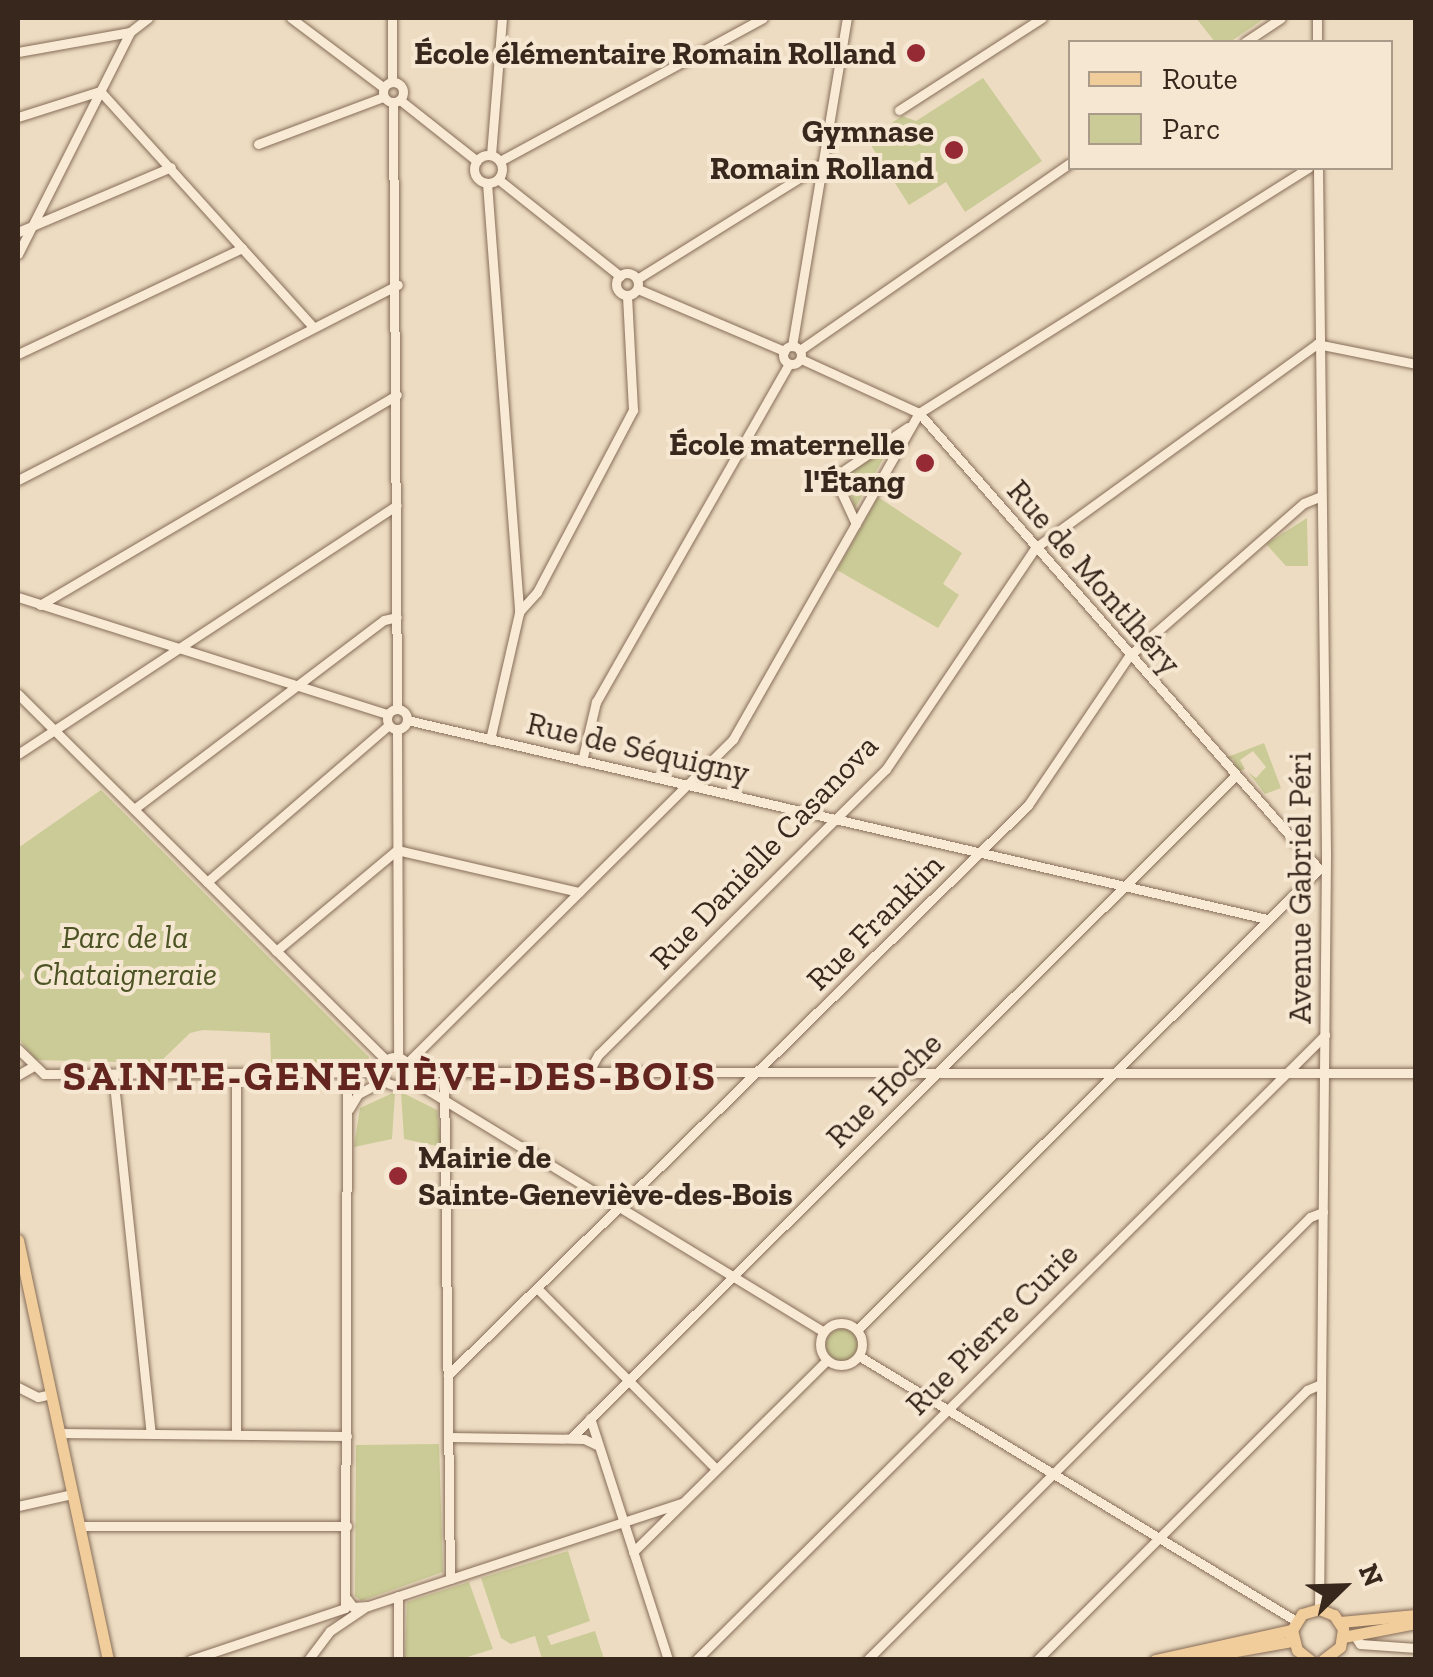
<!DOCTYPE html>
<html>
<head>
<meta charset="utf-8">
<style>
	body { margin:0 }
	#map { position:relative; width:1433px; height:1677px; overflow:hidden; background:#eddcc2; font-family:"Zilla Slab",serif }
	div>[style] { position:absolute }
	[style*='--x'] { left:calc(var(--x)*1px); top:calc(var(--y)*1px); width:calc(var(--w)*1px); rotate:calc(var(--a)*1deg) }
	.green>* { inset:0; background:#cacb96 }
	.round { border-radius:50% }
	.roads { filter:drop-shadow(0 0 2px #876d59) drop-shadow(0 0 2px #876d59) }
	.minor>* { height:9px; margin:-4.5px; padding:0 4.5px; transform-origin:4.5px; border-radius:4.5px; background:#f8ead5 }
	.minor>.ring { margin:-4.5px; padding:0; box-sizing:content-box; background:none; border:9px solid #f8ead5; border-radius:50% }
	.major>* { height:11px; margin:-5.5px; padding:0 5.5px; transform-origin:5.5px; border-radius:5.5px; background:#f0cd9a }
	.dots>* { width:28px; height:28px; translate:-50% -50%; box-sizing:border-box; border:5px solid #f5e7d1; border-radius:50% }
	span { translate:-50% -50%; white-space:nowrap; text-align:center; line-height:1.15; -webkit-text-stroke:8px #f5e7d1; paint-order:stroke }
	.poi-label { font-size:32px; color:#37271d; font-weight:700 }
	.right { translate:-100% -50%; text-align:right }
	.left { translate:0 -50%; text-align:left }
	.street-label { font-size:32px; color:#37271d }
	.park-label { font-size:32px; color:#4c5324; font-style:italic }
	.district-label { font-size:42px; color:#63251d; font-weight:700; letter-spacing:2.5px }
	.frame { position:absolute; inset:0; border:20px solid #37271d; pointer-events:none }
	.legend { position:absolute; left:1068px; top:40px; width:325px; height:130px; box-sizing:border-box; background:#f5e7d1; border:2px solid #a99a89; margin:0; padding:12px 18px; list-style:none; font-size:30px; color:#37271d }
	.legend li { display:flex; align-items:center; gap:20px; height:50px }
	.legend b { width:50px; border:2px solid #a99a89 }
	.north { position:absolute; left:1293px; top:1537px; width:100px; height:100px; -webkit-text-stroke:8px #f5e7d1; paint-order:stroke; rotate:67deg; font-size:28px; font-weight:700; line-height:40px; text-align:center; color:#37271d }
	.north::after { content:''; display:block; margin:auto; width:35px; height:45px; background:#37271d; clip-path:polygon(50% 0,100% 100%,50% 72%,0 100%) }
</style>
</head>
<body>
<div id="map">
	<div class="green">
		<div style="clip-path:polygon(1196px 18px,1261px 18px,1262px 20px,1230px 42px,1215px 42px)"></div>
		<div style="clip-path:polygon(983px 78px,1042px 161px,965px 212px,946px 182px,909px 205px,867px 139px,902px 116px,916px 121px)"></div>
		<div style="clip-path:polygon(891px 445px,855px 508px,845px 476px)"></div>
		<div style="clip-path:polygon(878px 497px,962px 553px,943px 584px,959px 595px,938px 628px,837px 570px)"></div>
		<div style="clip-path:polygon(1307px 518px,1308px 566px,1286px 566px,1266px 544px)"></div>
		<div style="clip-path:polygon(1264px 743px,1281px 788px,1265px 794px,1248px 772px,1256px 778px,1266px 767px,1253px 751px,1240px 760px,1245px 769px,1238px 772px,1233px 759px,1225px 758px)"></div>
		<div style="clip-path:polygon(101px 790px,369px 1057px,368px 1063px,271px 1063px,270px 1033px,203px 1030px,190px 1033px,159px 1063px,36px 1060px,18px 1038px,18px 983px,25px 976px,18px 966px,18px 848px)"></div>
		<div style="clip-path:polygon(395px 1092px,392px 1139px,354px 1147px,360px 1108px)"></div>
		<div style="clip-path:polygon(401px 1092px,437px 1110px,442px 1147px,404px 1139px)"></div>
		<div class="round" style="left:826px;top:1329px;width:32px;height:32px"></div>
		<div style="clip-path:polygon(439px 1444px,443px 1572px,361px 1601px,355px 1596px,356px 1445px)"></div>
		<div style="clip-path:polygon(568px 1551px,590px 1621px,547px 1636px,551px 1645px,595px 1631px,604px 1659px,542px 1659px,535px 1636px,511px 1644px,501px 1638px,481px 1578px)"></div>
		<div style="clip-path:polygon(469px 1582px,493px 1649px,461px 1659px,405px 1659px,407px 1602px)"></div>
	</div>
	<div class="roads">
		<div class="minor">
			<div style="--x:291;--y:18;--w:115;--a:36.9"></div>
			<div style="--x:392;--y:18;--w:64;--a:90"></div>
			<div style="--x:1317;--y:18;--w:24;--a:90"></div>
			<div style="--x:1245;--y:42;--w:43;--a:-33.7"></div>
			<div style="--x:18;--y:52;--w:114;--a:-10.1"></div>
			<div class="ring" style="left:383px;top:82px;width:11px;height:11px"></div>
			<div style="--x:400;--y:100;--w:98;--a:38.4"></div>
			<div style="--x:393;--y:103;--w:605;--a:89.62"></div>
			<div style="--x:899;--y:110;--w:170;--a:-32.8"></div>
			<div style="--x:18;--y:117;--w:86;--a:-17.6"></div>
			<div style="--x:100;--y:91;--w:318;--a:47.9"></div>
			<div style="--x:258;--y:144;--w:134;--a:-20.6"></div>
			<div style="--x:491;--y:155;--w:137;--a:-85.4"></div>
			<div class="ring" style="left:474px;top:155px;width:19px;height:19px"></div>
			<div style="--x:500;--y:161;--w:299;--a:-28.5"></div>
			<div style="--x:1318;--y:168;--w:689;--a:89.33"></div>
			<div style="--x:1326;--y:857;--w:752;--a:90.53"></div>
			<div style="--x:498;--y:179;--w:156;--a:38.5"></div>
			<div style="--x:487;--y:183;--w:431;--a:85.7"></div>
			<div style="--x:519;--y:613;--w:130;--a:102.9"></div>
			<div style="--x:18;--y:232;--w:166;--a:-23"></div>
			<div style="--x:18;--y:254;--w:249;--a:-63.2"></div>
			<div style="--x:130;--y:32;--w:23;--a:-38"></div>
			<div class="ring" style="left:616px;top:273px;width:13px;height:13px"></div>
			<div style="--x:637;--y:279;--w:218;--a:-31.9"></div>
			<div style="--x:638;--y:289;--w:159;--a:23"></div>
			<div class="ring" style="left:783px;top:346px;width:9px;height:9px"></div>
			<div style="--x:792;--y:346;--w:333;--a:-80.5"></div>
			<div style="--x:800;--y:350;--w:328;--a:-34.7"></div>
			<div style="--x:18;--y:354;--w:248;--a:-25.3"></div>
			<div style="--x:801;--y:359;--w:130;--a:24.6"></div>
			<div style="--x:919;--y:413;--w:607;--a:48.74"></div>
			<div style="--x:18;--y:480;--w:427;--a:-27.2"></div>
			<div style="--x:856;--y:524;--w:43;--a:-114.8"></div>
			<div style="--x:838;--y:485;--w:12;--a:-81"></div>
			<div style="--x:840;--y:473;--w:82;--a:-34.1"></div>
			<div style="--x:18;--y:597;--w:387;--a:17.6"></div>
			<div style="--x:40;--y:605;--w:414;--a:-30.5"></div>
			<div style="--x:519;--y:612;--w:27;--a:-48"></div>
			<div style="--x:537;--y:592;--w:206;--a:-62.2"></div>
			<div style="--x:633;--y:410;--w:115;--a:-93"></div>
			<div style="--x:18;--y:694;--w:519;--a:44.84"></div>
			<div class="ring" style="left:387px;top:709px;width:11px;height:11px"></div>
			<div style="--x:407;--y:720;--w:883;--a:13.03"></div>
			<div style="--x:397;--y:729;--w:328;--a:89.8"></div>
			<div style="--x:18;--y:754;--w:453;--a:-33.3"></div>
			<div style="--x:582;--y:761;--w:61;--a:-76.7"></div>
			<div style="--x:596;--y:702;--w:389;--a:-60.3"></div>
			<div style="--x:134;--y:809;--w:313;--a:-37.1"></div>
			<div style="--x:384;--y:620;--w:13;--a:-13"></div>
			<div style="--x:207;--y:882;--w:240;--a:-40.8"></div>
			<div style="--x:276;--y:951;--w:158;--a:-39.9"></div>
			<div style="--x:397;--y:850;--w:187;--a:13"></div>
			<div style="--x:18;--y:1049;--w:36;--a:44"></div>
			<div style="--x:44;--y:1074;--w:337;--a:-0.3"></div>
			<div class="ring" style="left:381px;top:1057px;width:19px;height:19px"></div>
			<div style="--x:407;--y:1063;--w:460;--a:-44.8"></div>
			<div style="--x:733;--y:739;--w:375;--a:-60.3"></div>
			<div style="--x:919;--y:413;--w:460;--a:-32.2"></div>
			<div style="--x:409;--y:1072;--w:1007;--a:0.06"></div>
			<div style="--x:236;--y:1073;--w:361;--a:90"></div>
			<div style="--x:588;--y:1073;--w:21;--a:-61"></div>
			<div style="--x:598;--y:1055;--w:406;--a:-44.8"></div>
			<div style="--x:886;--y:769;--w:267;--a:-56"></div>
			<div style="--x:1035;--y:548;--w:348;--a:-35.9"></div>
			<div style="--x:1317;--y:344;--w:101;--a:11.4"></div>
			<div style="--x:113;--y:1074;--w:361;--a:84"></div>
			<div style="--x:444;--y:1074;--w:505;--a:89.32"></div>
			<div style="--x:18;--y:1075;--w:16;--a:-30"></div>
			<div style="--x:408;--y:1078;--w:487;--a:31.4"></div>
			<div style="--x:349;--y:1109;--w:17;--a:-59"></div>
			<div style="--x:358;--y:1094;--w:30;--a:-28"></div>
			<div style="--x:540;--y:1291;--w:250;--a:45.3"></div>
			<div class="ring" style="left:820px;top:1323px;width:33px;height:33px"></div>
			<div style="--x:857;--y:1330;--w:653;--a:-44.94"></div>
			<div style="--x:859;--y:1356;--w:511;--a:31.23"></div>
			<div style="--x:448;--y:1375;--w:813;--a:-44.5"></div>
			<div style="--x:1028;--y:805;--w:180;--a:-55.9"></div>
			<div style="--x:1129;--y:656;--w:232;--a:-41.2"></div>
			<div style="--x:1304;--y:503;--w:18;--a:-22"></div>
			<div style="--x:18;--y:1387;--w:22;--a:27"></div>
			<div style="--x:38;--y:1397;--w:13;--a:-13"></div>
			<div style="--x:590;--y:1418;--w:254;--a:72.1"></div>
			<div style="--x:59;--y:1433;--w:288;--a:0.6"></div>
			<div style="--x:449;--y:1437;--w:135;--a:0.8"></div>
			<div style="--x:584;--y:1439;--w:14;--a:25"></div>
			<div style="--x:571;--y:1438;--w:936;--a:-44.91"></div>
			<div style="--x:18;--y:1506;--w:55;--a:-12.5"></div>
			<div style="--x:79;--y:1526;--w:268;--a:0"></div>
			<div style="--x:633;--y:1552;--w:273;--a:-44.7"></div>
			<div style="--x:398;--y:1596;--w:64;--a:90"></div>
			<div style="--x:347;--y:1599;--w:10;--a:53"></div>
			<div style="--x:353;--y:1607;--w:15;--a:-4"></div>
			<div style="--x:368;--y:1606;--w:330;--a:-18.2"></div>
			<div style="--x:1355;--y:1636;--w:9;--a:58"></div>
			<div style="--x:1360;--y:1644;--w:56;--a:4.1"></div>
			<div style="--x:190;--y:1660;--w:163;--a:-18.5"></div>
			<div style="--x:345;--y:1608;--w:536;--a:-89.79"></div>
			<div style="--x:308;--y:1660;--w:36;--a:-53"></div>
			<div style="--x:330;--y:1631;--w:41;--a:-34.1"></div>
			<div style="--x:696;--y:1660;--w:887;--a:-44.82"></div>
			<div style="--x:867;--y:1660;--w:626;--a:-45"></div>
			<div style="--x:1310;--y:1217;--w:14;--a:-21"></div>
			<div style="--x:1037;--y:1660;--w:382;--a:-45"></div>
			<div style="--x:1307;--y:1390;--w:15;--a:-23"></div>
		</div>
		<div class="major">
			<div style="--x:18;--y:1240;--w:430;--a:77.9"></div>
			<div style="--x:1340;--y:1622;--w:76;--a:-5.3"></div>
			<div style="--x:1343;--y:1637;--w:74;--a:-10.9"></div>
			<div style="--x:1202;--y:1657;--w:91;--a:-10.1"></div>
			<div style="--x:1155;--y:1660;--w:140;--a:-12.4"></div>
			<div style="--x:1310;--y:1660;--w:16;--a:-142"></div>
			<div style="--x:1297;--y:1650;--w:21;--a:-104"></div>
			<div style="--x:1292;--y:1630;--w:19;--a:-58"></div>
			<div style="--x:1302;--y:1614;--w:18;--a:-16"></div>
			<div style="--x:1319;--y:1609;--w:16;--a:22"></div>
			<div style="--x:1334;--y:1615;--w:17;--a:57"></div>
			<div style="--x:1343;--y:1629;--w:18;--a:99"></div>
			<div style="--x:1340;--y:1647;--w:21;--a:143"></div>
		</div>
	</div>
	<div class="dots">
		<div style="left:916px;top:53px;background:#952a35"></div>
		<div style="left:954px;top:150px;background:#952a35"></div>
		<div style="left:925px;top:463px;background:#952a35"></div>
		<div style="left:398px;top:1176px;background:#952a35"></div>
	</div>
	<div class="poi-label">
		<span class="right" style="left:896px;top:53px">École élémentaire Romain Rolland</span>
		<span class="right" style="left:934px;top:150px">Gymnase<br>Romain Rolland</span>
		<span class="right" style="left:905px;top:463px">École maternelle<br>l'Étang</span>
		<span class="left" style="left:418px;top:1176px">Mairie de<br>Sainte-Geneviève-des-Bois</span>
	</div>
	<div class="street-label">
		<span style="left:1094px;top:577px;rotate:49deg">Rue de Montlhéry</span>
		<span style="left:638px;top:748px;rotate:13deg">Rue de Séquigny</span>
		<span style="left:764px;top:852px;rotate:-46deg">Rue Danielle Casanova</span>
		<span style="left:1300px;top:888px;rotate:-90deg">Avenue Gabriel Péri</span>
		<span style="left:875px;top:922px;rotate:-45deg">Rue Franklin</span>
		<span style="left:884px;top:1090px;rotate:-45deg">Rue Hoche</span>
		<span style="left:992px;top:1329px;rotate:-45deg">Rue Pierre Curie</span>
	</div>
	<div class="park-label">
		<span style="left:125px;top:956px">Parc de la<br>Chataigneraie</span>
	</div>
	<div class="district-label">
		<span style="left:390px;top:1076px">SAINTE-GENEVIÈVE-DES-BOIS</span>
	</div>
	<div class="frame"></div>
	<ul class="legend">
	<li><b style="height:12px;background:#f0cd9a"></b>Route</li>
	<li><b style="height:28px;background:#cacb96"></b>Parc</li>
	</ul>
	<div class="north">N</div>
</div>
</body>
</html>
